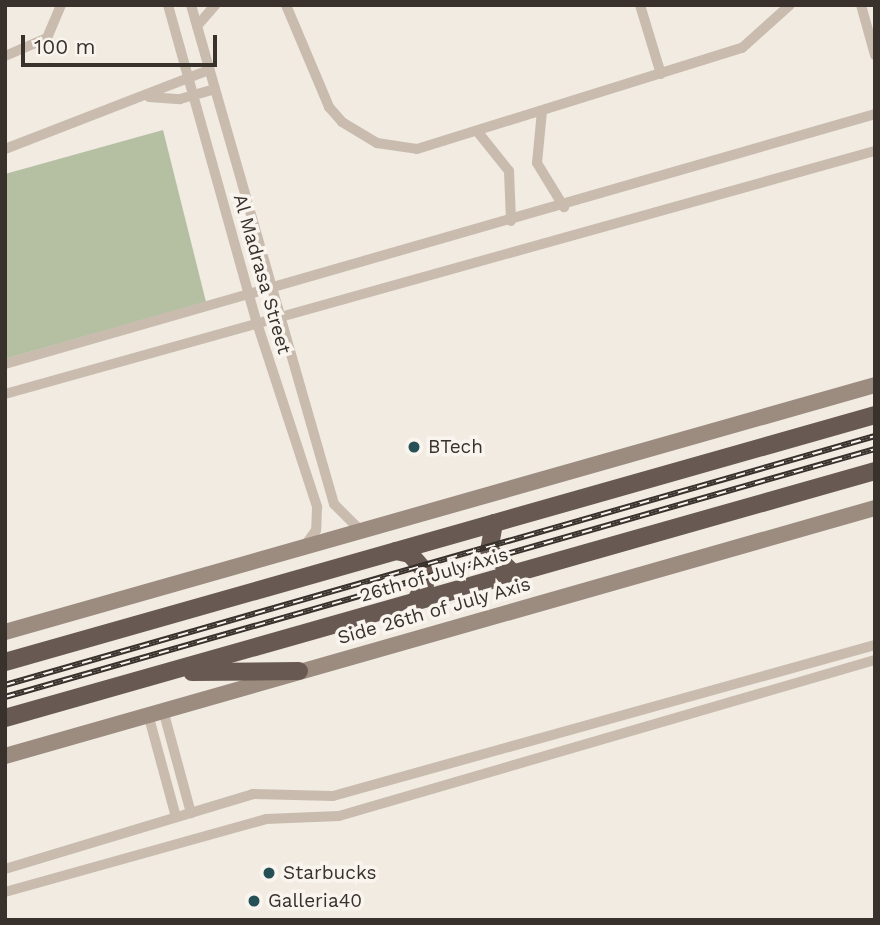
<!DOCTYPE html>
<html>
<head>
<meta charset="utf-8">
<style>
	body { margin:0 }
	#map { position:relative; width:880px; height:925px; overflow:hidden; background:#f1ebe2; font-family:"Work Sans",sans-serif }
	div>[style] { position:absolute }
	[style*='--x'] { left:calc(var(--x)*1px); top:calc(var(--y)*1px); width:calc(var(--w)*1px); rotate:calc(var(--a)*1deg) }
	.green>* { inset:0; background:#b5c0a3 }
	.minor>* { height:10px; margin:-5px; padding:0 5px; transform-origin:5px; border-radius:5px; background:#c9bcaf }
	.secondary>* { height:16px; margin:-8px; padding:0 8px; transform-origin:8px; border-radius:8px; background:#9c8c80 }
	.trunk>* { height:18px; margin:-9px; padding:0 9px; transform-origin:9px; border-radius:9px; background:#685a52 }
	.rail>* { height:6px; margin-top:-3px; transform-origin:0; background:repeating-linear-gradient(90deg,#f9f5ee 0 10px,#38312c 0 20px); box-sizing:border-box; border-block:2px solid #38312c }
	.dots>* { width:19px; height:19px; translate:-50% -50%; box-sizing:border-box; border:4px solid #f9f5ee; border-radius:50% }
	span { translate:-50% -50%; white-space:nowrap; text-align:center; line-height:1.15; -webkit-text-stroke:7px #f9f5ee; paint-order:stroke }
	.street-label { font-size:19px; color:#38312c }
	.poi-label { font-size:19px; color:#38312c }
	.left { translate:0 -50%; text-align:left }
	.frame { position:absolute; inset:0; border:7px solid #38312c; pointer-events:none }
	.scale { position:absolute; left:21px; top:35px; width:196px; height:32px; box-sizing:border-box; border:4px solid #38312c; border-top:0; padding-left:9px; font-size:21px; line-height:24px; white-space:nowrap; color:#38312c; -webkit-text-stroke:5px #f9f5ee; paint-order:stroke }
</style>
</head>
<body>
<div id="map">
	<div class="green">
		<div style="clip-path:polygon(163px 130px,206px 302px,5px 359px,5px 174px)"></div>
	</div>
	<div class="minor">
		<div style="--x:168;--y:5;--w:330;--a:74.4"></div>
		<div style="--x:257;--y:323;--w:194;--a:71.9"></div>
		<div style="--x:317;--y:507;--w:23;--a:92"></div>
		<div style="--x:316;--y:530;--w:21;--a:125"></div>
		<div style="--x:191;--y:5;--w:519;--a:74.01"></div>
		<div style="--x:334;--y:504;--w:40;--a:45"></div>
		<div style="--x:286;--y:5;--w:111;--a:67.1"></div>
		<div style="--x:329;--y:107;--w:20;--a:49"></div>
		<div style="--x:342;--y:122;--w:41;--a:31"></div>
		<div style="--x:377;--y:143;--w:40;--a:8.5"></div>
		<div style="--x:417;--y:149;--w:340;--a:-17.3"></div>
		<div style="--x:742;--y:48;--w:64;--a:-41.9"></div>
		<div style="--x:640;--y:5;--w:72;--a:73.1"></div>
		<div style="--x:861;--y:5;--w:52;--a:74.4"></div>
		<div style="--x:197;--y:26;--w:28;--a:-49"></div>
		<div style="--x:5;--y:56;--w:46;--a:-23.2"></div>
		<div style="--x:47;--y:38;--w:36;--a:-67"></div>
		<div style="--x:149;--y:97;--w:31;--a:4"></div>
		<div style="--x:180;--y:99;--w:36;--a:-16"></div>
		<div style="--x:542;--y:111;--w:52;--a:95.5"></div>
		<div style="--x:537;--y:163;--w:52;--a:58.5"></div>
		<div style="--x:477;--y:131;--w:51;--a:51.3"></div>
		<div style="--x:509;--y:171;--w:50;--a:87.7"></div>
		<div style="--x:5;--y:149;--w:219;--a:-21.2"></div>
		<div style="--x:5;--y:364;--w:905;--a:-16.03"></div>
		<div style="--x:5;--y:394;--w:903;--a:-15.61"></div>
		<div style="--x:163;--y:710;--w:107;--a:74.8"></div>
		<div style="--x:148;--y:714;--w:107;--a:74.8"></div>
		<div style="--x:5;--y:869;--w:259;--a:-16.8"></div>
		<div style="--x:253;--y:794;--w:80;--a:1.4"></div>
		<div style="--x:333;--y:796;--w:563;--a:-15.57"></div>
		<div style="--x:5;--y:892;--w:271;--a:-15.6"></div>
		<div style="--x:266;--y:819;--w:73;--a:-2.4"></div>
		<div style="--x:339;--y:816;--w:558;--a:-16.23"></div>
	</div>
	<div class="secondary">
		<div style="--x:5;--y:632;--w:904;--a:-15.85"></div>
		<div style="--x:5;--y:756;--w:905;--a:-15.91"></div>
	</div>
	<div class="trunk">
		<div style="--x:494;--y:523;--w:27;--a:100"></div>
		<div style="--x:489;--y:550;--w:35;--a:44"></div>
		<div style="--x:396;--y:551;--w:14;--a:12"></div>
		<div style="--x:410;--y:554;--w:21;--a:49"></div>
		<div style="--x:424;--y:570;--w:14;--a:86"></div>
		<div style="--x:425;--y:584;--w:21;--a:119"></div>
		<div style="--x:5;--y:662;--w:904;--a:-15.85"></div>
		<div style="--x:192;--y:672;--w:107;--a:-0.5"></div>
		<div style="--x:5;--y:718;--w:904;--a:-15.85"></div>
	</div>
	<div class="rail">
		<div style="--x:5;--y:685;--w:905;--a:-15.97"></div>
		<div style="--x:5;--y:697;--w:905;--a:-15.91"></div>
	</div>
	<div class="dots">
		<div style="left:414px;top:447px;background:#255156"></div>
		<div style="left:269px;top:873px;background:#255156"></div>
		<div style="left:254px;top:901px;background:#255156"></div>
	</div>
	<div class="street-label">
		<span style="left:262px;top:274px;rotate:74deg">Al Madrasa Street</span>
		<span style="left:434px;top:575px;rotate:-16deg">26th of July Axis</span>
		<span style="left:434px;top:611px;rotate:-16deg">Side 26th of July Axis</span>
	</div>
	<div class="poi-label">
		<span class="left" style="left:428px;top:447px">BTech</span>
		<span class="left" style="left:283px;top:873px">Starbucks</span>
		<span class="left" style="left:268px;top:901px">Galleria40</span>
	</div>
	<div class="frame"></div>
	<div class="scale">100 m</div>
</div>
</body>
</html>
